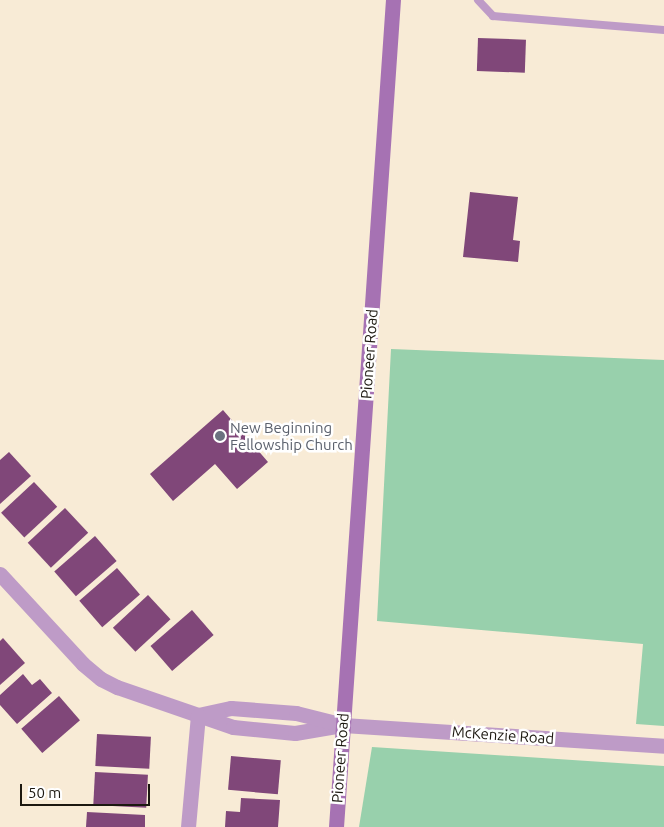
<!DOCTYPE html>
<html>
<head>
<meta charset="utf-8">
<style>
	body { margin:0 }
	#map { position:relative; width:664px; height:827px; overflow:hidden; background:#f8ebd6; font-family:Ubuntu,sans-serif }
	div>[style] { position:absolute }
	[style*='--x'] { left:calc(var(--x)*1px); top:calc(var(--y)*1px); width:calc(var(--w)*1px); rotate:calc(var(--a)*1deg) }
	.green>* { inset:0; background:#98d0ac }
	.building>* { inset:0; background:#804779; transform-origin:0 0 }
	.service>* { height:8px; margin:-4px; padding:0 4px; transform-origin:4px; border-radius:4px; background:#be9bc7 }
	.minor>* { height:15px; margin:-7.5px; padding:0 7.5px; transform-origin:7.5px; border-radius:7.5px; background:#be9bc7 }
	.tertiary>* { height:15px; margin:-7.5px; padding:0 7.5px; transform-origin:7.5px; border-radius:7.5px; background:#be9bc7 }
	.secondary>* { height:15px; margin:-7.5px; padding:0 7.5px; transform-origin:7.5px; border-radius:7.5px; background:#a672b3 }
	.dots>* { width:14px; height:14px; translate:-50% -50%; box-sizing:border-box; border:2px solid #fff; border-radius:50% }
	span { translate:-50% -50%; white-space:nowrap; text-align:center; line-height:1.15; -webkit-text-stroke:5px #fff; paint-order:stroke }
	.street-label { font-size:15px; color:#1c1810 }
	.worship-label { font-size:15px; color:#5b616d }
	.left { translate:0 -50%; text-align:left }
	.scale { position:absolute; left:20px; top:784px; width:130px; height:22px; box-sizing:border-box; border:2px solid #1c1810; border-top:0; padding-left:6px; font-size:15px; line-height:18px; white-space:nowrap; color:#1c1810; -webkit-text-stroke:4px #fff; paint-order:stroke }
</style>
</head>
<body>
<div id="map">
	<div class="green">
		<div style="clip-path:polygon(391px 349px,664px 360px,664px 726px,636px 724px,643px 644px,377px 621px)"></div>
		<div style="clip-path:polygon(372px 747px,664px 766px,664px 827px,359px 827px)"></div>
	</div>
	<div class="building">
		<div style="left:478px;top:38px;width:48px;height:33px;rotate:2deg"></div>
		<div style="clip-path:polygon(470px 192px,518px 197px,513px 240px,520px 241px,518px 262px,463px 257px)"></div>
		<div style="clip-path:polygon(223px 410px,268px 462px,237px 489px,215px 464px,173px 501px,150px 474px)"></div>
		<div style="clip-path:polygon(9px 452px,31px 476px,0 504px,0 460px)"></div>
		<div style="left:34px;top:482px;width:34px;height:45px;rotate:47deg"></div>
		<div style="left:65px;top:508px;width:34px;height:51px;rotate:47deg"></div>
		<div style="left:95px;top:536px;width:33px;height:54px;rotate:49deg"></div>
		<div style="left:117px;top:568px;width:35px;height:50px;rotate:49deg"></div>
		<div style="left:148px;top:595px;width:33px;height:48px;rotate:47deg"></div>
		<div style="left:192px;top:610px;width:33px;height:55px;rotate:49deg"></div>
		<div style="clip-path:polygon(3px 638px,25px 663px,0 685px,0 641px)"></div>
		<div style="clip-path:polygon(23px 674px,32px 685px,40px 679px,52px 693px,17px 724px,0 705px,0 695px)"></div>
		<div style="left:59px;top:696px;width:32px;height:50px;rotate:49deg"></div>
		<div style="left:97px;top:734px;width:54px;height:32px;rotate:3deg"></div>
		<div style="left:231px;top:756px;width:50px;height:34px;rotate:5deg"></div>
		<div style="left:95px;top:772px;width:53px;height:33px;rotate:3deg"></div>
		<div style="clip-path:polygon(241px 798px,280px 800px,278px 827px,225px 827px,226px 811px,240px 812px)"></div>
		<div style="clip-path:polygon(87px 812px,145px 815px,145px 827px,86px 827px)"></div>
	</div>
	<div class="service">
		<div style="--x:478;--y:0;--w:22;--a:47"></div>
		<div style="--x:493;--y:16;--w:172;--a:4.7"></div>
	</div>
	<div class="minor">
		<div style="--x:0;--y:574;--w:122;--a:47.3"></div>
		<div style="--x:83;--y:664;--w:23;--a:40"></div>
		<div style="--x:101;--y:679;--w:18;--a:27"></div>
		<div style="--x:117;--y:687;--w:123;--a:19"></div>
		<div style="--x:233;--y:727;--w:62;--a:5.5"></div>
		<div style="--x:295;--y:733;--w:49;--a:-9.5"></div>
		<div style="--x:198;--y:715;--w:34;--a:-12"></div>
		<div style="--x:231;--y:708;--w:65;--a:4.4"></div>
		<div style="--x:296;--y:713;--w:41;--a:14"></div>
		<div style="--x:188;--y:827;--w:112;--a:-84.9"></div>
	</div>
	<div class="tertiary">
		<div style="--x:343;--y:725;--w:322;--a:3.7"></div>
	</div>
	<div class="secondary">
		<div style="--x:336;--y:827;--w:829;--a:-86.06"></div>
	</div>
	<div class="dots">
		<div style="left:220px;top:436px;background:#6b7280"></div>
	</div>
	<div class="street-label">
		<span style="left:369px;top:354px;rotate:-86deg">Pioneer Road</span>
		<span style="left:503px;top:735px;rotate:4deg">McKenzie Road</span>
		<span style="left:340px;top:758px;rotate:-86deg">Pioneer Road</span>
	</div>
	<div class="worship-label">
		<span class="left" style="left:230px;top:436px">New Beginning<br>Fellowship Church</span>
	</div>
	<div class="scale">50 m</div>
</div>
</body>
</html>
